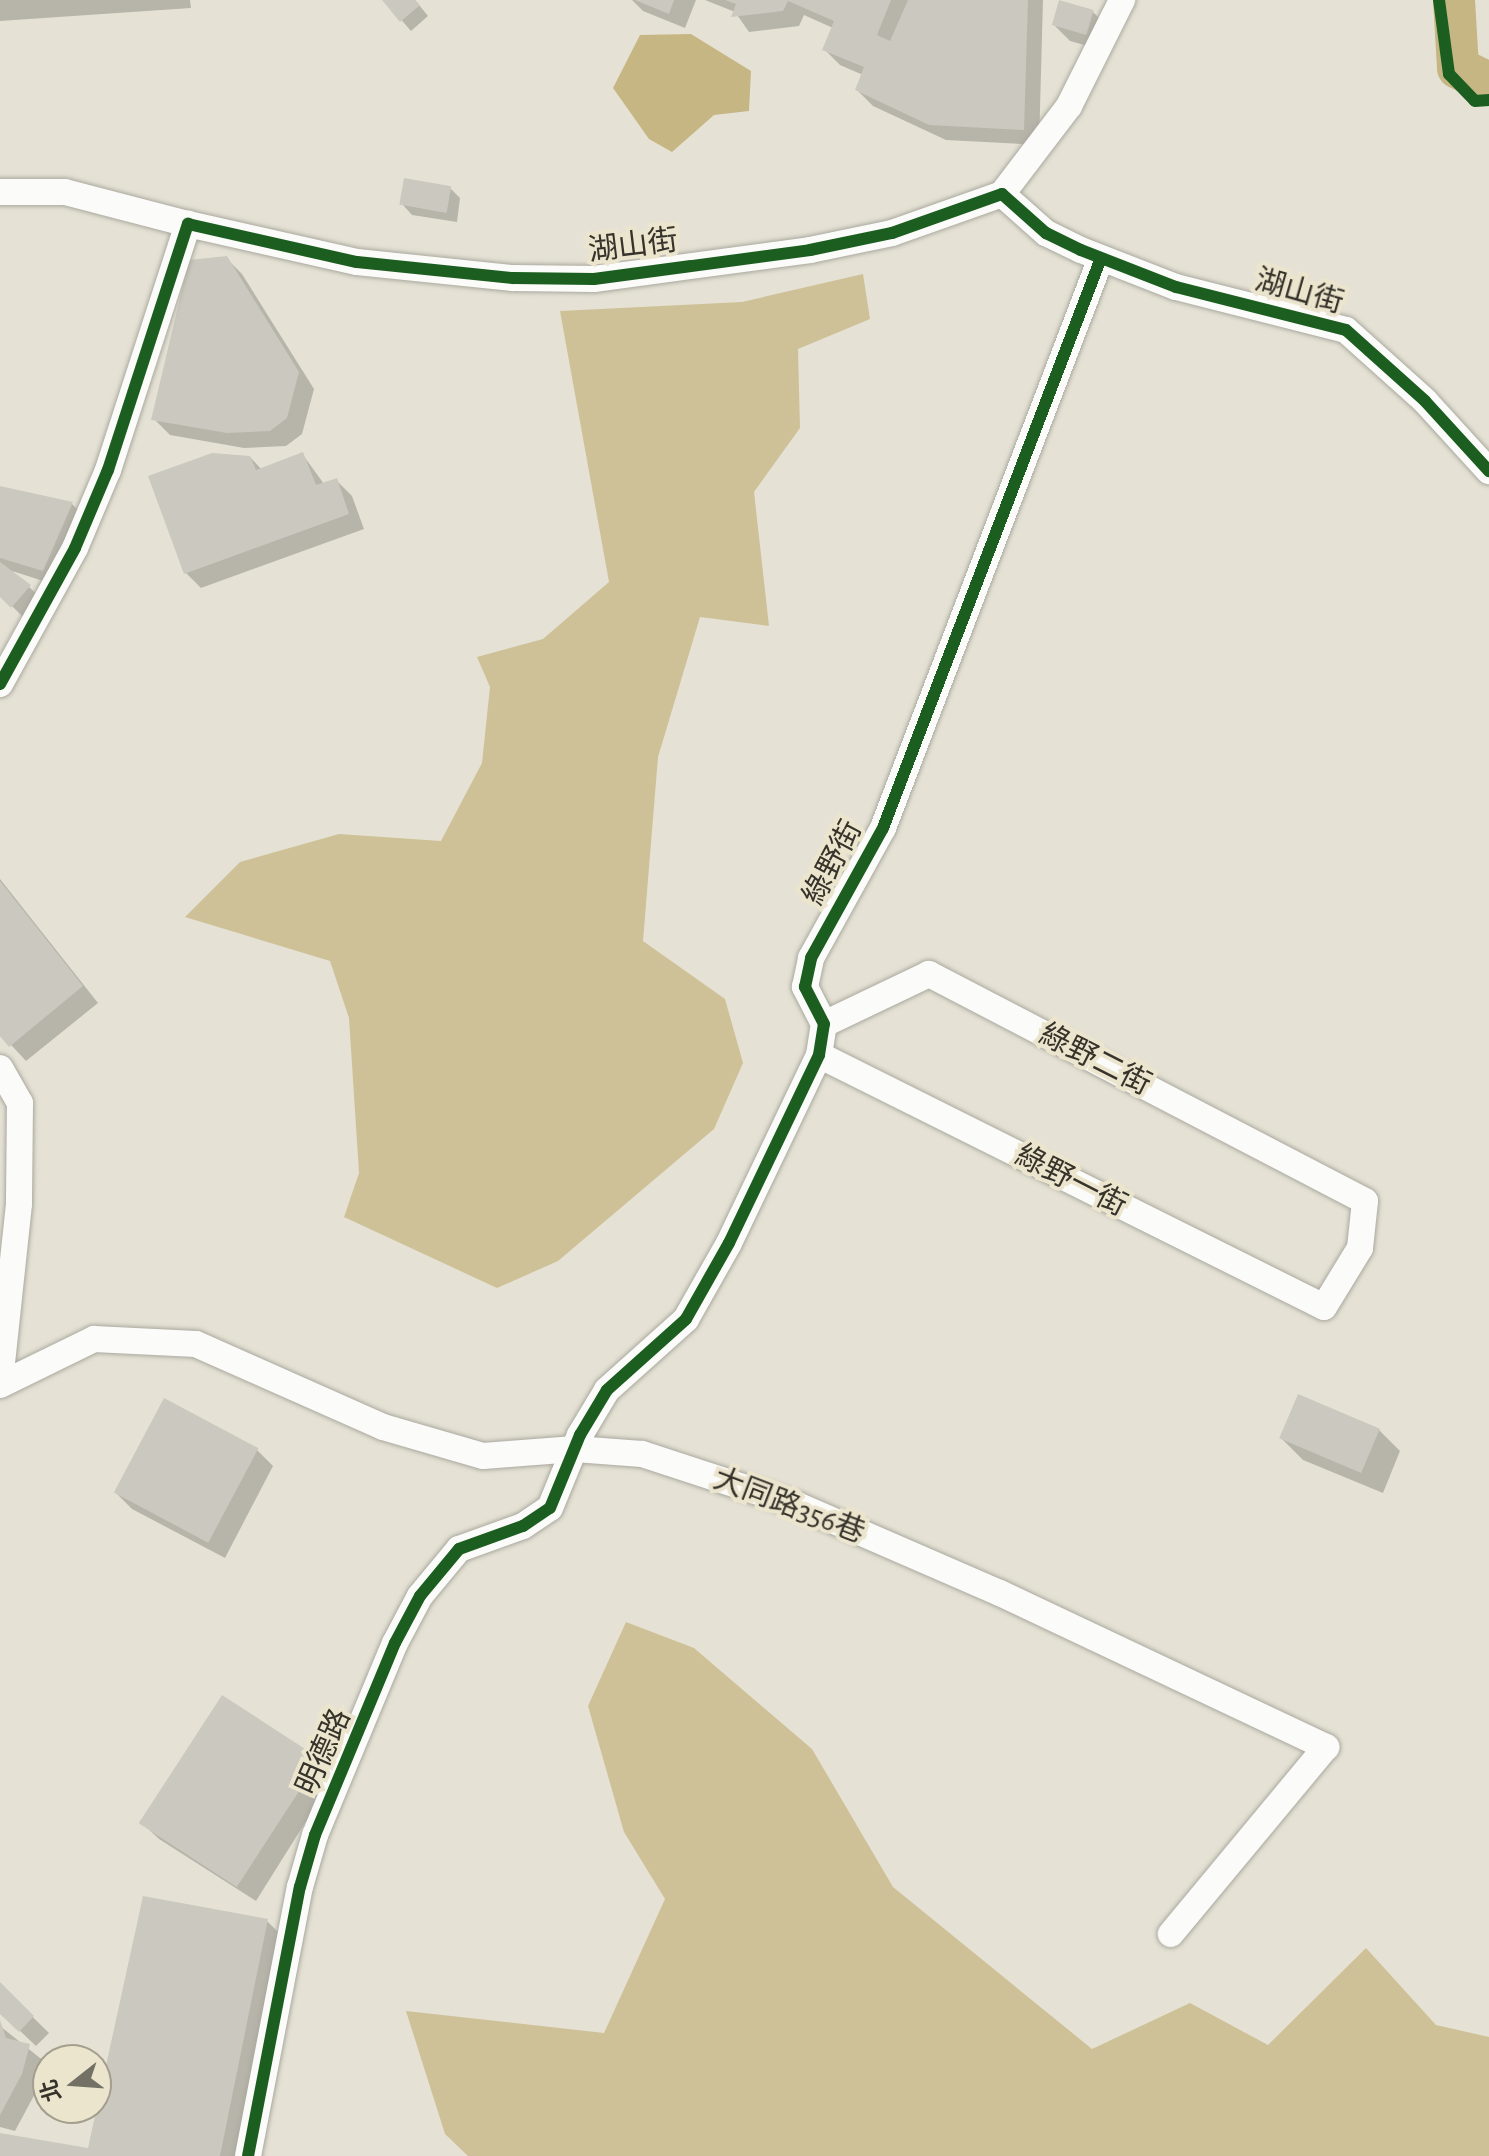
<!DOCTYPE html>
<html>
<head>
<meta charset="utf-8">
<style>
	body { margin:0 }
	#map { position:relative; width:1489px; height:2156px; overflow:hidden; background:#e5e2d5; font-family:"Alegreya Sans","Noto Sans TC",sans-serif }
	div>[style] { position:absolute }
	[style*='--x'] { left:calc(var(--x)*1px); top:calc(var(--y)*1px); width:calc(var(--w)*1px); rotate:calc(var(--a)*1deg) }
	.forest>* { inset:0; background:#cec197 }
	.water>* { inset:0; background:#c6b684 }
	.shadow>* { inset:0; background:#0003 }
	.river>* { height:42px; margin:-21px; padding:0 21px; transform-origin:21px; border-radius:21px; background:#c6b684 }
	.building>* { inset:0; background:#cbc8bf; transform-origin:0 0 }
	.roads { filter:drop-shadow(0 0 2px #aba89f) drop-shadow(0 0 2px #aba89f) }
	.minor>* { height:26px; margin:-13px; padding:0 13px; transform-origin:13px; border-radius:13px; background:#fbfbf9 }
	.cycleway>* { height:12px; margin:-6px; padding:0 6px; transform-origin:6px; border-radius:6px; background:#1b5e20 }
	span { translate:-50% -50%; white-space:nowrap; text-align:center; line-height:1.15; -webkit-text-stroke:8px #ece5ce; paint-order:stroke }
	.street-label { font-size:30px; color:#36332b }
	.north { position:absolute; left:32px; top:2044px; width:80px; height:80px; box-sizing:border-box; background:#ece5ce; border:2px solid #a39e8d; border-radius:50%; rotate:253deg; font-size:22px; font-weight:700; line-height:32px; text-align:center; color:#36332b }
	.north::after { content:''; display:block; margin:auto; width:28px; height:36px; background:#737066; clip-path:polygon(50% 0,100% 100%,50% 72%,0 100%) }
</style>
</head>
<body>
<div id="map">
	<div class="forest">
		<div style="clip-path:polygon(863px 274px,870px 319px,798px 349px,800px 428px,754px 492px,769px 626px,700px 617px,658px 757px,643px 941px,725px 999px,743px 1063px,714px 1129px,558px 1261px,497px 1288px,344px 1217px,359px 1173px,349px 1018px,330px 961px,185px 917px,240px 862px,339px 834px,441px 841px,482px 763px,490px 687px,477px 657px,543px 639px,609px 582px,560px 311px,742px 302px)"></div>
		<div style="clip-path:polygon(626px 1622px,694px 1648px,812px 1749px,893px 1887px,1092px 2049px,1190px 2003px,1268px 2045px,1366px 1948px,1436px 2025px,1489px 2037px,1489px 2156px,468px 2156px,445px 2134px,406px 2011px,604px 2033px,665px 1899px,624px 1832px,588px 1706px)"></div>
	</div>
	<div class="water">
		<div style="clip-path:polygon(691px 34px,751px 71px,749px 111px,714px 115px,672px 152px,649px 139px,613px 88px,640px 35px)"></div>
	</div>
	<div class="shadow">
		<div style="clip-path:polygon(0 0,190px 0,191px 8px,0 21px)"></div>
		<div style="clip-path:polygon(384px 0,415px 0,428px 16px,411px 31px)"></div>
		<div style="clip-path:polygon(632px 0,696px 0,685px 28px,643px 11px)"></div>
		<div style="clip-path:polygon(705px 0,1043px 0,1039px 145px,946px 140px,873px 106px,857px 90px,863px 75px,840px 65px,824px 49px,833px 28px,804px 15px,799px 26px,749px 32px,735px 12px)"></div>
		<div style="clip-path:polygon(1093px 12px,1109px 28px,1102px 50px,1070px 41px,1054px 25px)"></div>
		<div style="clip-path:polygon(450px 188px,460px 198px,457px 222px,412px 215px,402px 204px)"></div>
		<div style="clip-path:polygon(226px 258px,242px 274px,314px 389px,302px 434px,286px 446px,244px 448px,170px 435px,154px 419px)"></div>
		<div style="clip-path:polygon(303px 455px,324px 484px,336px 480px,352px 496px,364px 529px,201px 588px,185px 572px,250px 457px,262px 470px)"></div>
		<div style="clip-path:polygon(0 488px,72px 504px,88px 520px,59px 586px,12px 571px,45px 602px,28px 622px,0 594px)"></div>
		<div style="clip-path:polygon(0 879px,98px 1003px,26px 1061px,0 1033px)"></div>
		<div style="clip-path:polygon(1379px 1430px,1400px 1451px,1383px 1493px,1303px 1460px,1282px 1439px)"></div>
		<div style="clip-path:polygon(257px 1450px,273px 1466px,225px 1558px,132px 1509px,116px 1493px)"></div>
		<div style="clip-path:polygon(222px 1698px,319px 1759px,335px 1775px,256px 1901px,159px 1839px,143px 1824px)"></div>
		<div style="clip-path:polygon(267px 1921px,283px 1937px,238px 2156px,0 2156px,0 2135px,89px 2151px)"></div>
		<div style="clip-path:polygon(0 1985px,49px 2033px,36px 2046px,0 2012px)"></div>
		<div style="clip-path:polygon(0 2026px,45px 2062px,37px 2090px,15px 2131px,0 2127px)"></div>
	</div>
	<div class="river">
		<div style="--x:1454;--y:0;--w:68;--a:86.6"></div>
		<div style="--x:1458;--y:68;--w:34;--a:26"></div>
	</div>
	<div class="building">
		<div style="clip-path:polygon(382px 0,415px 0,420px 5px,400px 22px)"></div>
		<div style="clip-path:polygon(635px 0,674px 0,669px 14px)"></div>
		<div style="clip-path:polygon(725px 0,891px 0,877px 35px,890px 41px,908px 0,1028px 0,1024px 130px,929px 125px,855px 90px,864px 67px,822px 50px,834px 21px,788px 1px,783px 11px,731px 17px,736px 4px)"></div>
		<div style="left:1059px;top:0;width:36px;height:26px;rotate:16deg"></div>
		<div style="left:404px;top:178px;width:48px;height:27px;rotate:10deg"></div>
		<div style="clip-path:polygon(227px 256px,299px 372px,287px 418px,270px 431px,227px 433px,151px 420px,189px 260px)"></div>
		<div style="clip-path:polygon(303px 452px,316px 485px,337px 478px,349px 514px,184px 574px,148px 476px,212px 453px,250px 456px,256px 470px)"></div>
		<div style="clip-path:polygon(0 486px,73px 502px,43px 571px,0 558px)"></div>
		<div style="clip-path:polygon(0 562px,31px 585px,11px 608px,0 597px)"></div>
		<div style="clip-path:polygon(0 881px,83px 986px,9px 1047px,0 1036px)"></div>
		<div style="left:1298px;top:1394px;width:89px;height:48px;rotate:23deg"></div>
		<div style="left:164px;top:1398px;width:107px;height:107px;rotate:28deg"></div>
		<div style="left:222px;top:1695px;width:117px;height:153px;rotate:33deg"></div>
		<div style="clip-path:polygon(143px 1896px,268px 1919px,220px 2156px,0 2156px,0 2133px,88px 2148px)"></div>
		<div style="clip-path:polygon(0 1982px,34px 2016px,19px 2032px,0 2014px)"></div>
		<div style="clip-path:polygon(0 2020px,6px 2038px,30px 2044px,22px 2074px,0 2115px)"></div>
	</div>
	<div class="roads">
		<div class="minor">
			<div style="--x:0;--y:192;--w:65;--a:0"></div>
			<div style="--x:65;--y:192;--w:127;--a:14.6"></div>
			<div style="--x:1002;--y:194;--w:111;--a:-52.7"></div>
			<div style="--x:1069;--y:106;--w:119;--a:-63.4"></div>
			<div style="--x:0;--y:684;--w:155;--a:-61.1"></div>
			<div style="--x:75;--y:548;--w:85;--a:-67.1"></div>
			<div style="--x:108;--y:470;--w:259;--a:-72"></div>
			<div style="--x:188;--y:224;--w:173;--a:12.7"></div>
			<div style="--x:357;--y:262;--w:157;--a:5.9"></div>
			<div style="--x:513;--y:278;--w:81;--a:0.7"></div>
			<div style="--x:594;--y:279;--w:218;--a:-7.6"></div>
			<div style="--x:810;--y:250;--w:84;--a:-11.7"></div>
			<div style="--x:892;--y:233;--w:117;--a:-19.5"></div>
			<div style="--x:1002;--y:194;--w:59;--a:41.6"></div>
			<div style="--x:1046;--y:233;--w:39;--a:26"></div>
			<div style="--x:1081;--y:250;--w:102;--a:21.3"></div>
			<div style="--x:1176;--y:287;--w:175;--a:14.2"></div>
			<div style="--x:1346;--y:330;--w:106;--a:41.9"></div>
			<div style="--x:1425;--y:401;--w:95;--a:47.6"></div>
			<div style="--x:819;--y:1055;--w:564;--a:26.52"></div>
			<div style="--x:1324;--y:1307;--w:69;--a:-58.6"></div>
			<div style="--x:1360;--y:1248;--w:47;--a:-83.9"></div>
			<div style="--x:1365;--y:1201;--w:492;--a:-152.5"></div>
			<div style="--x:929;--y:974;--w:116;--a:154.5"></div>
			<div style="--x:0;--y:1068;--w:40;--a:60.3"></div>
			<div style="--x:20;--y:1103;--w:101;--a:90.6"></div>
			<div style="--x:19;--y:1204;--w:180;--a:96.1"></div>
			<div style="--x:0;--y:1385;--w:105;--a:-26.1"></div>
			<div style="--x:94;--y:1339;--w:102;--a:2.8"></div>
			<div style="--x:196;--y:1344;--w:205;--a:23.9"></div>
			<div style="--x:383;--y:1427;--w:104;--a:16.2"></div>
			<div style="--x:483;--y:1456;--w:92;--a:-4.4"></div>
			<div style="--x:575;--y:1449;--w:67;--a:4.3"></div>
			<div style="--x:642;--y:1454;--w:161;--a:18.1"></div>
			<div style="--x:795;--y:1504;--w:223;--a:23.5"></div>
			<div style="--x:1000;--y:1593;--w:361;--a:25.3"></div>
			<div style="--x:1326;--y:1747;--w:243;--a:129.7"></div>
			<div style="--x:248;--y:2156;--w:274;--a:-79.1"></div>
			<div style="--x:300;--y:1887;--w:54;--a:-73.9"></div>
			<div style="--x:315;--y:1835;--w:208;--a:-67.4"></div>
			<div style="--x:395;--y:1643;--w:53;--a:-62"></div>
			<div style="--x:420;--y:1596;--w:61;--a:-50.3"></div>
			<div style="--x:459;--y:1549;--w:68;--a:-19.8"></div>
			<div style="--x:523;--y:1526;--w:32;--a:-34"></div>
			<div style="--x:550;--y:1508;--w:79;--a:-67.7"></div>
			<div style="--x:580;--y:1435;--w:52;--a:-59"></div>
			<div style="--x:607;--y:1390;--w:106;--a:-41.9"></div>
			<div style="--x:686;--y:1319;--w:87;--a:-60.5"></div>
			<div style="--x:729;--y:1243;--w:208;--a:-64.4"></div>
			<div style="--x:819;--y:1055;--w:31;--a:-81"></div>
			<div style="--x:824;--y:1024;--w:42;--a:-117.2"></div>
			<div style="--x:805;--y:987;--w:30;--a:-78"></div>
			<div style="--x:811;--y:958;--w:149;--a:-61"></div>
			<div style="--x:883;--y:828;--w:610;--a:-69.07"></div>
		</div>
	</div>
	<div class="cycleway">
		<div style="--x:1439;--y:0;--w:75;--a:82.3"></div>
		<div style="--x:1449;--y:74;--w:37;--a:46"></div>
		<div style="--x:1475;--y:101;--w:14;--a:-4"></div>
		<div style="--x:0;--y:684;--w:155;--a:-61.1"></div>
		<div style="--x:75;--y:548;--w:85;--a:-67.1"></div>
		<div style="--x:108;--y:470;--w:259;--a:-72"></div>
		<div style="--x:188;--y:224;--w:173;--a:12.7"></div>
		<div style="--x:357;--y:262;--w:157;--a:5.9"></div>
		<div style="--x:513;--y:278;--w:81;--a:0.7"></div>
		<div style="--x:594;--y:279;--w:218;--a:-7.6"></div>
		<div style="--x:810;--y:250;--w:84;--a:-11.7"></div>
		<div style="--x:892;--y:233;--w:117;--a:-19.5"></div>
		<div style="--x:1002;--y:194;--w:59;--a:41.6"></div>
		<div style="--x:1046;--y:233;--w:39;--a:26"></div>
		<div style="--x:1081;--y:250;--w:102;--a:21.3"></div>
		<div style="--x:1176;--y:287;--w:175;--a:14.2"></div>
		<div style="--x:1346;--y:330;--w:106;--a:41.9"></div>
		<div style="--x:1425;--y:401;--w:95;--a:47.6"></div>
		<div style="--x:248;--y:2156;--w:274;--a:-79.1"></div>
		<div style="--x:300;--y:1887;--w:54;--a:-73.9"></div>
		<div style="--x:315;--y:1835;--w:208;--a:-67.4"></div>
		<div style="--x:395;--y:1643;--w:53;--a:-62"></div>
		<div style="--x:420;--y:1596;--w:61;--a:-50.3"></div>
		<div style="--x:459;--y:1549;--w:68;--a:-19.8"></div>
		<div style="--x:523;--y:1526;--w:32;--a:-34"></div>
		<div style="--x:550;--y:1508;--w:79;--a:-67.7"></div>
		<div style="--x:580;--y:1435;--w:52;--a:-59"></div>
		<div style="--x:607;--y:1390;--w:106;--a:-41.9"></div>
		<div style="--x:686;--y:1319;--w:87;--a:-60.5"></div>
		<div style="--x:729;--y:1243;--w:208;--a:-64.4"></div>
		<div style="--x:819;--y:1055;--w:31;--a:-81"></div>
		<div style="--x:824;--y:1024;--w:42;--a:-117.2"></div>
		<div style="--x:805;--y:987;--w:30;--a:-78"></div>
		<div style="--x:811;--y:958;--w:149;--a:-61"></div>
		<div style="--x:883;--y:828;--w:610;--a:-69.07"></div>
	</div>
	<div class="street-label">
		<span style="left:633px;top:246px;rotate:-7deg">湖山街</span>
		<span style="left:1299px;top:292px;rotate:16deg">湖山街</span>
		<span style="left:833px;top:863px;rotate:-62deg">綠野街</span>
		<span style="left:1095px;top:1060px;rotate:27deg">綠野二街</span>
		<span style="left:1071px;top:1181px;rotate:27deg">綠野一街</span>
		<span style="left:789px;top:1506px;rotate:21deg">大同路356巷</span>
		<span style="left:324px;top:1752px;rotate:-66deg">明德路</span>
	</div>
	<div class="north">北</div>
</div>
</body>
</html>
